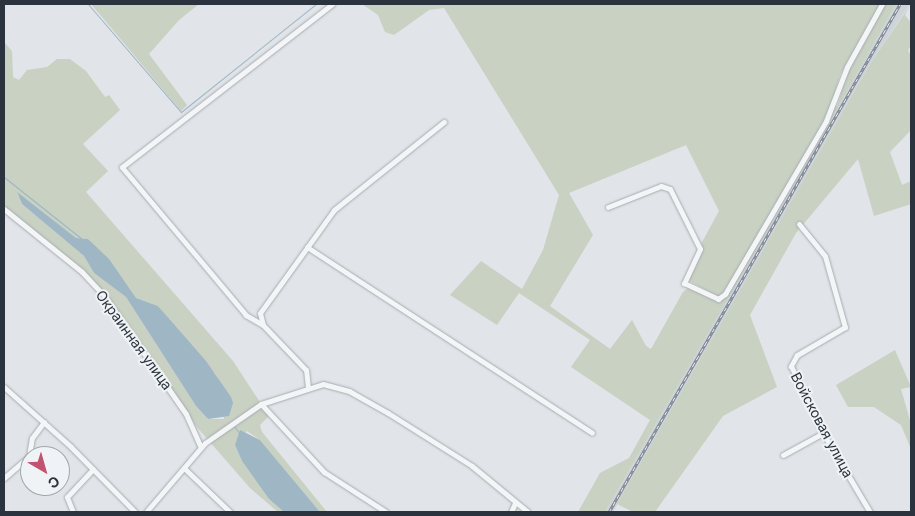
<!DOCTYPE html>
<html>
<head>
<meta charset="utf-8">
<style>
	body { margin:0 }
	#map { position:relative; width:915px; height:516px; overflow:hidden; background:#e1e4e8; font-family:Inter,sans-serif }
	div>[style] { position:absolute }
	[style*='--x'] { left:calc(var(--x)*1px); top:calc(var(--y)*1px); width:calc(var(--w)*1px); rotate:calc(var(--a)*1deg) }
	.built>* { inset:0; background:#cfd4da }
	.green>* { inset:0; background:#c8d1c2 }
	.water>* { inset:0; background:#9fb6c4 }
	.stream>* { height:1px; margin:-0.5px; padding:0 0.5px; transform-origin:0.5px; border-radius:0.5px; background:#9fb6c4 }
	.roads { filter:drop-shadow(0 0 1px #a7acb2) drop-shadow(0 0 1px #a7acb2) }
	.street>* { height:5px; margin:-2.5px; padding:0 2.5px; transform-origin:2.5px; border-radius:2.5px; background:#f3f5f7 }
	.rail>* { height:3px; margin-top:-1.5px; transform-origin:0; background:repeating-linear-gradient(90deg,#f0f3f6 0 4px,#7c8690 0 8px); box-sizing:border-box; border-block:1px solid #7c8690 }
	span { translate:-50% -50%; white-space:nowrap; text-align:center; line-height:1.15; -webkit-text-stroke:4px #f0f3f6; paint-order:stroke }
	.street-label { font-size:14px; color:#2b343e }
	.frame { position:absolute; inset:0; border:5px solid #2b343e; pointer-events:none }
	.north { position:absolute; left:20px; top:446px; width:50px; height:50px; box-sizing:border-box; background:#f0f3f6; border:1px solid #a1a7ac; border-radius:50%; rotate:142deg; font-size:14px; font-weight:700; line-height:20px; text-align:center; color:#2b343e }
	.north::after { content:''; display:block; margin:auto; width:18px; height:22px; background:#c15270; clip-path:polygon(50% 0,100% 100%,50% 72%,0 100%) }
</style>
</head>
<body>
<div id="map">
	<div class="built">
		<div style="clip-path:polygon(896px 4px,910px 4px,872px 61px,613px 512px,605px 512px)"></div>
	</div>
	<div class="green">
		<div style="clip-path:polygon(91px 4px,199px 4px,179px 20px,149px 54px,187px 105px,181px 111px)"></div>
		<div style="clip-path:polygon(evenodd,362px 4px,880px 4px,840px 75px,832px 103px,837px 107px,849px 67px,884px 4px,896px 4px,838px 107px,605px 512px,578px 512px,600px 473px,629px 458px,650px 420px,571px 367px,590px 340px,519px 293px,497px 325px,450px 295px,481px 261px,522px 289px,543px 250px,559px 195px,444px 8px,429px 10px,394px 35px,385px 32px,378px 15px,362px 4px,686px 145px,719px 211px,701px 244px,703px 251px,688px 280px,717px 296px,691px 286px,683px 292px,651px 349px,646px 346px,632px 320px,610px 349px,550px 306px,593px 235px,569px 193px,686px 145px)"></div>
		<div style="clip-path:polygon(911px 4px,905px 15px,911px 23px,911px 45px,908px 50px,911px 56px,911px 130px,890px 152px,902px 185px,911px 181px,911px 204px,874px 216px,858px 159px,796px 233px,750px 315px,777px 387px,723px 416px,655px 512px,633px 512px,617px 504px,872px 61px)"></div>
		<div style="clip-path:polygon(evenodd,4px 35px,4px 42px,12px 51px,13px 77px,19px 80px,27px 70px,47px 67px,57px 59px,70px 59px,86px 71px,105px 97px,109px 95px,120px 110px,83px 144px,108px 171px,86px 192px,233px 361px,269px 416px,260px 425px,262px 432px,327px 512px,320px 512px,260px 440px,247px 431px,235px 445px,242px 461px,269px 499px,284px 512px,278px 512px,250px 488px,196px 426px,108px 296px,83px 270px,4px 206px,4px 35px,17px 193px,76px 238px,88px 239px,136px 298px,158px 306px,217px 376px,224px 419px,208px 419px,196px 406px,126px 297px,94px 273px,84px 256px,22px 204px,17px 193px)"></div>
		<div style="clip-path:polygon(895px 350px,911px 387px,901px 389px,911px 424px,911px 449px,901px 425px,874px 407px,848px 407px,836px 385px)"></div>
	</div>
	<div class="water">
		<div style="clip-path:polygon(17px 192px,76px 238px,88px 239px,109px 259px,136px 298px,158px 306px,206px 361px,231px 397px,233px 403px,229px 416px,208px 419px,196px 406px,126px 297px,94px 273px,84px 256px,22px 204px)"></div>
		<div style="clip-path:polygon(240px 430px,260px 440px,320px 512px,284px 512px,269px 499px,242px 461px,235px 445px)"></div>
	</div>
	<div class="stream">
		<div style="--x:88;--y:4;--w:143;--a:49.3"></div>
		<div style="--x:181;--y:112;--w:173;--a:-38.7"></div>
		<div style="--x:4;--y:177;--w:100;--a:38.5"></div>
		<div style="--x:234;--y:426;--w:9;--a:54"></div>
	</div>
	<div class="roads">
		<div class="street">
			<div style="--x:608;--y:207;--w:57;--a:-21.6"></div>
			<div style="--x:661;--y:186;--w:9;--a:18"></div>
			<div style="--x:670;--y:189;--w:67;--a:63.4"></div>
			<div style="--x:700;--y:249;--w:38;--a:115"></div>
			<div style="--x:684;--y:283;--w:38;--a:25"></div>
			<div style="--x:718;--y:299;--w:9;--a:-36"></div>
			<div style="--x:725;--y:294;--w:200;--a:-59.7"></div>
			<div style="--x:826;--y:121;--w:58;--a:-68.7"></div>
			<div style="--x:847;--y:67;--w:72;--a:-60.9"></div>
			<div style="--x:4;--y:209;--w:100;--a:38.9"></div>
			<div style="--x:82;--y:272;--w:34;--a:47"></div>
			<div style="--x:105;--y:297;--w:142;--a:55.3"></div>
			<div style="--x:186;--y:414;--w:36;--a:66"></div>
			<div style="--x:799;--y:224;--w:41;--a:50.9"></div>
			<div style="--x:825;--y:256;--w:74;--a:74.3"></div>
			<div style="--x:845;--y:327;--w:56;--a:149.7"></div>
			<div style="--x:797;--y:355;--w:13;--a:119"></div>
			<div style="--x:791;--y:366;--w:74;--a:64.5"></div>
			<div style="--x:823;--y:433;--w:92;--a:59.3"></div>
			<div style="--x:307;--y:247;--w:340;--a:33.1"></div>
			<div style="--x:263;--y:325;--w:12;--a:-104"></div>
			<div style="--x:260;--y:313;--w:127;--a:-54.3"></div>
			<div style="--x:334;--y:210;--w:141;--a:-38.7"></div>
			<div style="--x:4;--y:387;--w:90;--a:41.8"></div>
			<div style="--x:71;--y:447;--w:91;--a:45.4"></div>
			<div style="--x:308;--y:388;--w:18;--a:-96"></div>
			<div style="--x:306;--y:370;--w:62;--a:-133.7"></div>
			<div style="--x:263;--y:325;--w:20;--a:-150"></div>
			<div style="--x:246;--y:315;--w:193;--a:-130"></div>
			<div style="--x:122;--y:167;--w:266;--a:-37.8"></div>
			<div style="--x:261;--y:404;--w:93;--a:47.2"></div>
			<div style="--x:324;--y:472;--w:74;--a:32.8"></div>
			<div style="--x:783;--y:455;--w:46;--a:-28.8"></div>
			<div style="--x:184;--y:468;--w:64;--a:43.7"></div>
			<div style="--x:4;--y:478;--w:33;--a:-41"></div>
			<div style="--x:29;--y:456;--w:18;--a:-81"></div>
			<div style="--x:32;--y:438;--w:20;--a:-53"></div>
			<div style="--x:73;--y:512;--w:16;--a:-112"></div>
			<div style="--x:67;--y:497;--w:38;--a:-47"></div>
			<div style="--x:146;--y:512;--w:91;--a:-49.5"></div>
			<div style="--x:205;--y:443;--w:68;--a:-34.9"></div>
			<div style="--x:261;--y:404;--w:65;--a:-17.9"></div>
			<div style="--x:323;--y:384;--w:27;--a:15"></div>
			<div style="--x:349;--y:391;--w:45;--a:29.4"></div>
			<div style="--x:388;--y:413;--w:99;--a:32.2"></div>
			<div style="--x:472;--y:466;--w:72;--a:39.4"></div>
			<div style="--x:511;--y:512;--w:10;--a:-66"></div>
		</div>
	</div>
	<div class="rail">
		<div style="--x:609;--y:512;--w:585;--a:-60.19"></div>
	</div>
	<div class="street-label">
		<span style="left:134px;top:340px;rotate:54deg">Окраинная улица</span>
		<span style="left:822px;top:425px;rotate:62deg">Войсковая улица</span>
	</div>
	<div class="frame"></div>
	<div class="north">С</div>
</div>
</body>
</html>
